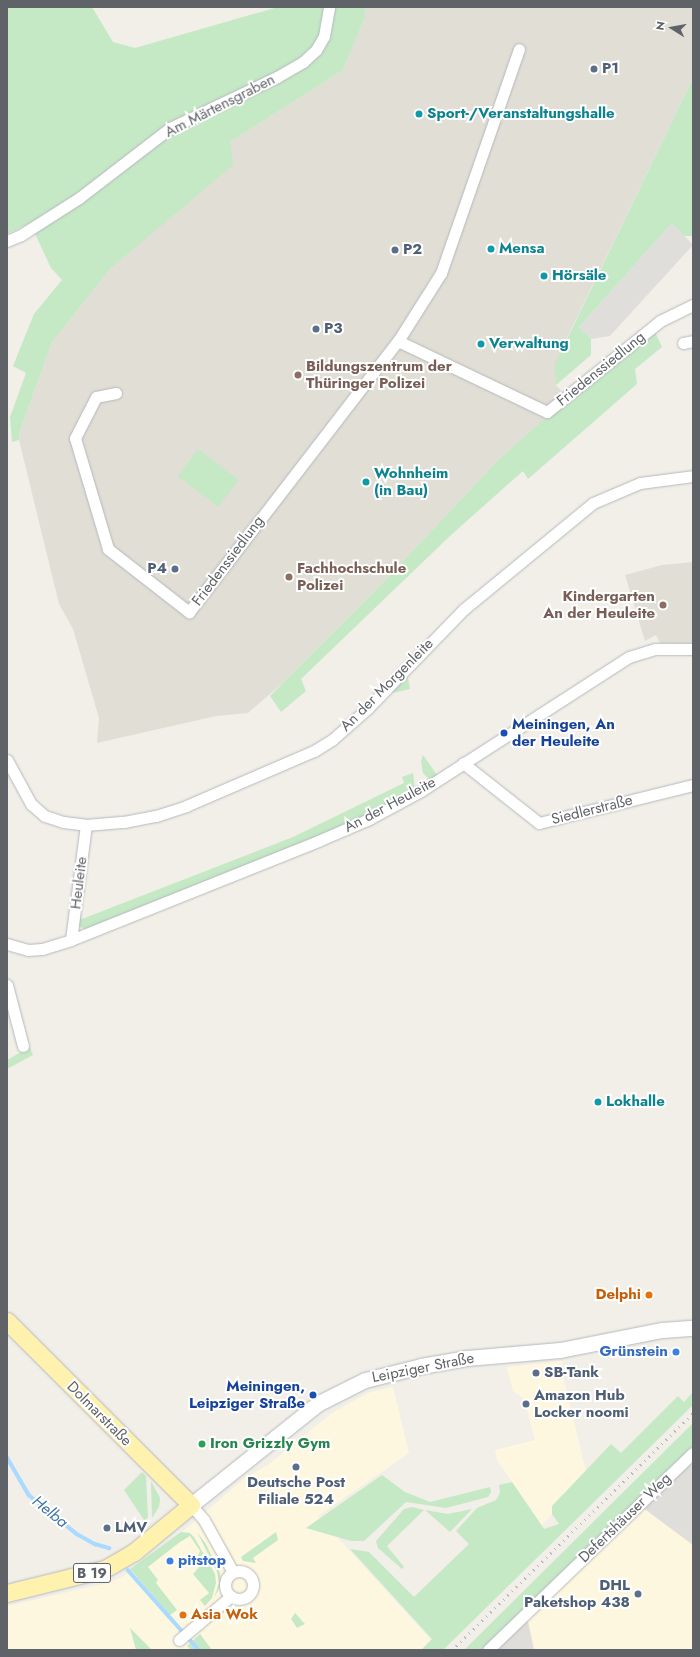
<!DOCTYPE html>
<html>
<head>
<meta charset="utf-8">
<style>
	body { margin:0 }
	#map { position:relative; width:700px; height:1657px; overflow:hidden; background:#f1efe8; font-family:Jost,sans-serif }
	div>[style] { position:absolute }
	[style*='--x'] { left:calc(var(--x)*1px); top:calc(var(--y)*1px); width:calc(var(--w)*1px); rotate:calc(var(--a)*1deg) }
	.commercial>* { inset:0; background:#fef7e0 }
	.industrial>* { inset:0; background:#e0deda }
	.education>* { inset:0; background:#e1ded6 }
	.green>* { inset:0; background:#c5e8c5; transform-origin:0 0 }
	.stream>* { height:3.5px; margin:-1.75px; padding:0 1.75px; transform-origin:1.75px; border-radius:1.75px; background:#aadaff }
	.roads { filter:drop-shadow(0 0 1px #b5b8bc) drop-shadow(0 0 1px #b5b8bc) }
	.street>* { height:11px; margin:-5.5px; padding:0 5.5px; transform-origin:5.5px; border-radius:5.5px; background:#fff }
	.street>.ring { margin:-5.5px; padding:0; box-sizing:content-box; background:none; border:11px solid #fff; border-radius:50% }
	.secondary>* { height:15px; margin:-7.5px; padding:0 7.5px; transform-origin:7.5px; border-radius:7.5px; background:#fff }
	.primary>* { height:17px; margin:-8.5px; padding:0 8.5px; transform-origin:8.5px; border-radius:8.5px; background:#fff2af }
	.rail>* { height:3px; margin-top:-1.5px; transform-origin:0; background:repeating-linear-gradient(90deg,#b6b7b8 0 1px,transparent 0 6px) }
	.dots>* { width:11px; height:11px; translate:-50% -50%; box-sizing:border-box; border:2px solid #fff; border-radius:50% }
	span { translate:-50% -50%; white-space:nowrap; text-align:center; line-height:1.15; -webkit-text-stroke:4px #fff; paint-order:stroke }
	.shield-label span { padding:1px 3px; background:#fff; border:1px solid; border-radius:3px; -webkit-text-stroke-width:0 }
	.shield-label { font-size:14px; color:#5f6368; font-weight:700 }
	.service-label { font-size:15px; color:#4e5e75; font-weight:700 }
	.left { translate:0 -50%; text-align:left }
	.right { translate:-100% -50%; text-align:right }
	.street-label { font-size:15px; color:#5f6368 }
	.culture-label { font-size:15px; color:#0d838f; font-weight:700 }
	.education-label { font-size:15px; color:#785e54; font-weight:700 }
	.transit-label { font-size:15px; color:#164399; font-weight:700 }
	.food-label { font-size:15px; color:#c56008; font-weight:700 }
	.shop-label { font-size:15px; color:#366cbe; font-weight:700 }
	.leisure-label { font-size:15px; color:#27864d; font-weight:700 }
	.water-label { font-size:16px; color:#4174aa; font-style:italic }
	.frame { position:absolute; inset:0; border:8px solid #5f6368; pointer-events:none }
	.north { position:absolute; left:652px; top:8px; width:40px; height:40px; -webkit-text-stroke:3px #fff; paint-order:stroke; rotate:281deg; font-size:11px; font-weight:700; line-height:16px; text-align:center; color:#5f6368 }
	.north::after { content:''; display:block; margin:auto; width:14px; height:18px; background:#5f6368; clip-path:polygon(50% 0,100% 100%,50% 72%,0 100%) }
</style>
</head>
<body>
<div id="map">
	<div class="commercial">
		<div style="clip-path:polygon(562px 1361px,563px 1376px,586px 1472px,552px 1506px,552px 1514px,542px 1525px,497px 1460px,495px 1450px,535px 1440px,524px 1399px,513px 1391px,507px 1367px)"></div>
		<div style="clip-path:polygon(393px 1387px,409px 1453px,318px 1516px,431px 1640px,421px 1650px,7px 1650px,7px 1606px,108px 1583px,122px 1577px,174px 1539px,245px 1478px,269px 1464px,332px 1413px,368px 1393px)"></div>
		<div style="clip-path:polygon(642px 1507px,693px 1545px,693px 1650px,534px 1650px,527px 1617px)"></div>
	</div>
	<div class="industrial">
		<div style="clip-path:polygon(672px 223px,693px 245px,610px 336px,591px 339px,579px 327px)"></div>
		<div style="clip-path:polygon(688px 1463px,693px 1467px,693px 1545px,642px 1507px)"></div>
		<div style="clip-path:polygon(527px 1617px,534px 1650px,494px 1650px)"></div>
	</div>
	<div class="education">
		<div style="clip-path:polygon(364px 7px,693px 7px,693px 78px,565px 342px,556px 385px,571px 401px,534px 428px,498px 460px,374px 592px,284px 682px,248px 713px,216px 716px,97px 743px,99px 718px,73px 629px,59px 604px,19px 440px,20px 431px,52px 342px,110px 269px,167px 220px,230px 142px,343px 70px,366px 15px)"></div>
		<div style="clip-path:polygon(693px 562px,693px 643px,660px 643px,656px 635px,645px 641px,625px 575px,662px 565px)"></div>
	</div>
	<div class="green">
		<div style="clip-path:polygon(7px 7px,92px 7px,113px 42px,135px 48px,278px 7px,364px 7px,366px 15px,343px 70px,230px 142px,233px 165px,110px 269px,52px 342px,20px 431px,19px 440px,12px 442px,10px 417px,26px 373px,13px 366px,34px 314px,62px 280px,51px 268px,30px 223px,7px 234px)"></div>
		<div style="clip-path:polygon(693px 78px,693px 236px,684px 236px,672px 223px,579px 327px,591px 339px,591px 355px,556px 385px,555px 364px)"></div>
		<div style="clip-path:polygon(655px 332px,662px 347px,635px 369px,637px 384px,528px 479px,523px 471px,451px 535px,301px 679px,306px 691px,281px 712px,270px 696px,374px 592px,498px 460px,534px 428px)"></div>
		<div style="left:198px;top:449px;width:51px;height:34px;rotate:37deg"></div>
		<div style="clip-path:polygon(407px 673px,410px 689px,392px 693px,391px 691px,404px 680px)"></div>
		<div style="clip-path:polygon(423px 755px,437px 775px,430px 780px,423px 773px,421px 761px)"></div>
		<div style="clip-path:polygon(413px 773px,415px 790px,354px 822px,85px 929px,78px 926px,76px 915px,82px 919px,293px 837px,404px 783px,402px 777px)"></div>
		<div style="clip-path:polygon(30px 1047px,33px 1055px,7px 1069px,7px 1060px)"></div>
		<div style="clip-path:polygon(693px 1392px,693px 1405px,443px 1650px,421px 1650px,432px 1639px,350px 1549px,369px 1552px,414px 1597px,469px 1544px,456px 1531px,477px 1508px,496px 1500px,500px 1493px,499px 1485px,512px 1482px,544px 1529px,559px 1524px,552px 1514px,552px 1506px,611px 1444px,621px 1453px,678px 1396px,684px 1402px)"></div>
		<div style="clip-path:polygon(693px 1423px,693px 1446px,482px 1650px,464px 1650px)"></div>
		<div style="clip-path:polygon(142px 1472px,146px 1476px,148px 1518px,144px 1520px,124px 1490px)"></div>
		<div style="clip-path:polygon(382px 1475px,405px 1492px,430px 1502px,490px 1487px,491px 1492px,488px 1497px,446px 1508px,406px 1502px,364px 1541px,351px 1541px,306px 1528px)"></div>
		<div style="clip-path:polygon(151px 1481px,160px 1498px,159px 1507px,152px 1518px)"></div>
		<div style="clip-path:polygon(412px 1507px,424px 1510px,387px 1546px,404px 1567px,402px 1569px,378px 1548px,376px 1541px,404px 1509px)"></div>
		<div style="clip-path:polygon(472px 1509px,450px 1532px,425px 1510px,448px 1514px)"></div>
		<div style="clip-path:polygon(181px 1532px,190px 1533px,194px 1537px,215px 1574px,216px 1583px,212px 1598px,205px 1606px,200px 1600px,209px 1593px,193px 1574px,199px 1567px,195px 1562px,200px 1551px,190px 1536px,180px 1542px,148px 1567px,158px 1580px,156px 1583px,177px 1610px,170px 1615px,130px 1569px)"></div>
		<div style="clip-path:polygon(197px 1532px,206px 1544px,220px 1573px,221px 1585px,214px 1598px,219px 1583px,217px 1572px)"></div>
		<div style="clip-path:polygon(276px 1532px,278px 1540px,253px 1558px,256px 1563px,243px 1561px,241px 1557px)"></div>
		<div style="clip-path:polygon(295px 1613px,305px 1624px,297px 1628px,291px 1619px)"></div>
		<div style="clip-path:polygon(130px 1628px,152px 1650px,136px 1650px)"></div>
		<div style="clip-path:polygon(200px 1634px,212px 1650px,191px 1650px,187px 1646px)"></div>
	</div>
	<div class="stream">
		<div style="--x:7;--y:1457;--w:44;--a:59.9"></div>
		<div style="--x:29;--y:1495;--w:62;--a:39.1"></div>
		<div style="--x:77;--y:1534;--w:21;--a:29"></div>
		<div style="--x:95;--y:1544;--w:15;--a:16"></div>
		<div style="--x:128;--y:1570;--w:107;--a:48.4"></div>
	</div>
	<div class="roads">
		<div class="street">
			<div style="--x:7;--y:241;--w:15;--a:-23"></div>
			<div style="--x:21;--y:235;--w:69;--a:-32.5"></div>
			<div style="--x:79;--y:198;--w:115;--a:-37.6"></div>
			<div style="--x:170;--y:128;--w:119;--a:-25.5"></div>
			<div style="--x:277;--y:77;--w:30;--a:-30"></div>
			<div style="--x:303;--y:62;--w:18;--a:-43"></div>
			<div style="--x:316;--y:50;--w:16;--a:-60"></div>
			<div style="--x:324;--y:36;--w:29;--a:-80"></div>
			<div style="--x:398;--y:341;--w:165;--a:25.5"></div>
			<div style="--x:547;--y:412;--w:145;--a:-38.8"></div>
			<div style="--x:660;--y:321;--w:37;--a:-26"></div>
			<div style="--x:683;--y:343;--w:10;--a:-11"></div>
			<div style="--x:116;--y:393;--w:20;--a:169"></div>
			<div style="--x:96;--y:397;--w:46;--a:117.1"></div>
			<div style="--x:75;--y:438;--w:116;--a:73.4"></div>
			<div style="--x:108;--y:549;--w:103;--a:37.9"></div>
			<div style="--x:189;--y:612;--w:342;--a:-52.4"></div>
			<div style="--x:398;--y:341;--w:80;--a:-57.7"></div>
			<div style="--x:441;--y:273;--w:237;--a:-70.8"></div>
			<div style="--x:7;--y:760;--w:50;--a:61.4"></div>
			<div style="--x:31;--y:804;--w:18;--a:41"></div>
			<div style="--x:45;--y:816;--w:19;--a:18"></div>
			<div style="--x:63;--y:822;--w:23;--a:7"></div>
			<div style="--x:86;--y:825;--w:38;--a:-5"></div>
			<div style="--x:124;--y:822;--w:33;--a:-11"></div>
			<div style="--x:156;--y:816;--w:32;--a:-18"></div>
			<div style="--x:186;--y:806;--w:139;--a:-23.3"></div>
			<div style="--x:314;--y:751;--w:22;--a:-32"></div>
			<div style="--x:333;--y:739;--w:47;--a:-41.5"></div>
			<div style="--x:368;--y:708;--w:138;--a:-45.9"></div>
			<div style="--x:464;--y:609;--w:167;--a:-39.4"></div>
			<div style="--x:593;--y:503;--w:51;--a:-23.1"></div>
			<div style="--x:640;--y:483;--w:53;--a:-7.5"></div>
			<div style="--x:463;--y:763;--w:97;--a:38.3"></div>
			<div style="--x:539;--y:823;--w:159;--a:-13.9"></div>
			<div style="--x:71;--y:940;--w:116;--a:-82.6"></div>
			<div style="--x:7;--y:944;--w:22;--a:16"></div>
			<div style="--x:28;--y:950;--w:14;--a:-4"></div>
			<div style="--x:42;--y:949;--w:30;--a:-17"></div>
			<div style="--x:71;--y:940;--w:266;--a:-21.8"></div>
			<div style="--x:318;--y:841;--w:56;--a:-23.3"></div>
			<div style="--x:369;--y:819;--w:59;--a:-28.3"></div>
			<div style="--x:421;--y:791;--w:247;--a:-32.8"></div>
			<div style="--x:629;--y:657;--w:27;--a:-17"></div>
			<div style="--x:655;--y:649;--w:38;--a:0"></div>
			<div style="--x:7;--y:985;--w:63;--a:75.3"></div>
			<div style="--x:191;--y:1505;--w:20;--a:49"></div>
			<div style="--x:204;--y:1520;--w:60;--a:60.9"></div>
			<div class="ring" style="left:225px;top:1571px;width:17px;height:17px"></div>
			<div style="--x:179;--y:1640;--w:68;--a:-40.2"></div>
			<div style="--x:488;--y:1650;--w:284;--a:-43.9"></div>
		</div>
		<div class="secondary">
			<div style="--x:191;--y:1505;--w:164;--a:-38.6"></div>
			<div style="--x:319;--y:1403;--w:51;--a:-26.6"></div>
			<div style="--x:365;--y:1380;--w:58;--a:-14"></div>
			<div style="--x:421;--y:1366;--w:47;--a:-9.9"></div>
			<div style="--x:467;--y:1358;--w:93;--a:-4.9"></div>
			<div style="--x:560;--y:1350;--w:104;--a:-11.1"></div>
			<div style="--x:662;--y:1330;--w:31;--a:-4"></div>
		</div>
		<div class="primary">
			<div style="--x:7;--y:1321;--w:260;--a:45"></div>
			<div style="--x:191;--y:1505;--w:74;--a:140.5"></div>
			<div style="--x:134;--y:1552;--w:34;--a:150"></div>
			<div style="--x:104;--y:1569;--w:100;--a:166.1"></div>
		</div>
	</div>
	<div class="rail">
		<div style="--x:452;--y:1650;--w:338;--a:-44.5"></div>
	</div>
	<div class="dots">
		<div style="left:594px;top:69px;background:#5c6f8a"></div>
		<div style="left:419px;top:114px;background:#0f9aa8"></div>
		<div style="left:491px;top:249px;background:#0f9aa8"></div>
		<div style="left:395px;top:250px;background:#5c6f8a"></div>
		<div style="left:544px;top:276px;background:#0f9aa8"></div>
		<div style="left:316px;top:329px;background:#5c6f8a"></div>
		<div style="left:481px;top:344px;background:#0f9aa8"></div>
		<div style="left:298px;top:375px;background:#8d6e63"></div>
		<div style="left:366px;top:482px;background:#0f9aa8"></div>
		<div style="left:175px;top:569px;background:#5c6f8a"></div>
		<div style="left:289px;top:577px;background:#8d6e63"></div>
		<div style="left:663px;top:605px;background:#8d6e63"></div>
		<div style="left:504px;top:733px;background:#1a4fb4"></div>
		<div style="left:598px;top:1102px;background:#0f9aa8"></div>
		<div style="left:649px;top:1295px;background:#e8710a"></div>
		<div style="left:676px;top:1352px;background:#3f7fe0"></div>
		<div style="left:536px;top:1373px;background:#5c6f8a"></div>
		<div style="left:313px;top:1395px;background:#1a4fb4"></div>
		<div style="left:526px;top:1404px;background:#5c6f8a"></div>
		<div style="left:202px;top:1444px;background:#2e9e5b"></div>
		<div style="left:296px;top:1467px;background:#5c6f8a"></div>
		<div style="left:107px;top:1528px;background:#5c6f8a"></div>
		<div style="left:170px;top:1561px;background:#3f7fe0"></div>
		<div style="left:638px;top:1594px;background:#5c6f8a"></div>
		<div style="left:183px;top:1615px;background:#e8710a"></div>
	</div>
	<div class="shield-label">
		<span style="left:92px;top:1573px">B 19</span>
	</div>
	<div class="service-label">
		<span class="left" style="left:602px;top:69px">P1</span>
		<span class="left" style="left:403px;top:250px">P2</span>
		<span class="left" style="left:324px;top:329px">P3</span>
		<span class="right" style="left:167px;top:569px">P4</span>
		<span class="left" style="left:544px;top:1373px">SB-Tank</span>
		<span class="left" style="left:534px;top:1404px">Amazon Hub<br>Locker noomi</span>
		<span style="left:296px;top:1491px">Deutsche Post<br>Filiale 524</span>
		<span class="left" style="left:115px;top:1528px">LMV</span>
		<span class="right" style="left:630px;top:1594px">DHL<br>Paketshop 438</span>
	</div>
	<div class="street-label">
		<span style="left:220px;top:106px;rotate:-27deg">Am Märtensgraben</span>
		<span style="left:601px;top:369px;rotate:-39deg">Friedenssiedlung</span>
		<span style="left:228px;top:561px;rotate:-53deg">Friedenssiedlung</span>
		<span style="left:387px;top:685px;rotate:-45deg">An der Morgenleite</span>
		<span style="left:390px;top:805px;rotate:-28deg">An der Heuleite</span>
		<span style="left:592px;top:810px;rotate:-14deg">Siedlerstraße</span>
		<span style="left:79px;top:883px;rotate:-83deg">Heuleite</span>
		<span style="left:423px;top:1368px;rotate:-11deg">Leipziger Straße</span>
		<span style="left:99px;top:1414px;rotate:45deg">Dolmarstraße</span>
		<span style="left:625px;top:1518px;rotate:-44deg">Defertshäuser Weg</span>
	</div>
	<div class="culture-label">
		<span class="left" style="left:427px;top:114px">Sport-/Veranstaltungshalle</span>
		<span class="left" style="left:499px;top:249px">Mensa</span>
		<span class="left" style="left:552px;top:276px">Hörsäle</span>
		<span class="left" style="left:489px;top:344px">Verwaltung</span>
		<span class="left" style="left:374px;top:482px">Wohnheim<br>(in Bau)</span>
		<span class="left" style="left:606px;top:1102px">Lokhalle</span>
	</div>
	<div class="education-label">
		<span class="left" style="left:306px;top:375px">Bildungszentrum der<br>Thüringer Polizei</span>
		<span class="left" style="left:297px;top:577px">Fachhochschule<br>Polizei</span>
		<span class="right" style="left:655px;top:605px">Kindergarten<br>An der Heuleite</span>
	</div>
	<div class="transit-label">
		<span class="left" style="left:512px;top:733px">Meiningen, An<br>der Heuleite</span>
		<span class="right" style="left:305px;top:1395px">Meiningen,<br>Leipziger Straße</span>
	</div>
	<div class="food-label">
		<span class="right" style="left:641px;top:1295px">Delphi</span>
		<span class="left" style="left:191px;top:1615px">Asia Wok</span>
	</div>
	<div class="shop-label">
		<span class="right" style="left:668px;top:1352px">Grünstein</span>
		<span class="left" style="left:178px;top:1561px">pitstop</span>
	</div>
	<div class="leisure-label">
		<span class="left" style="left:210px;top:1444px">Iron Grizzly Gym</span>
	</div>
	<div class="water-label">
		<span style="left:50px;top:1512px;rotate:39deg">Helba</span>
	</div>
	<div class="frame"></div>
	<div class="north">N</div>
</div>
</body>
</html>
